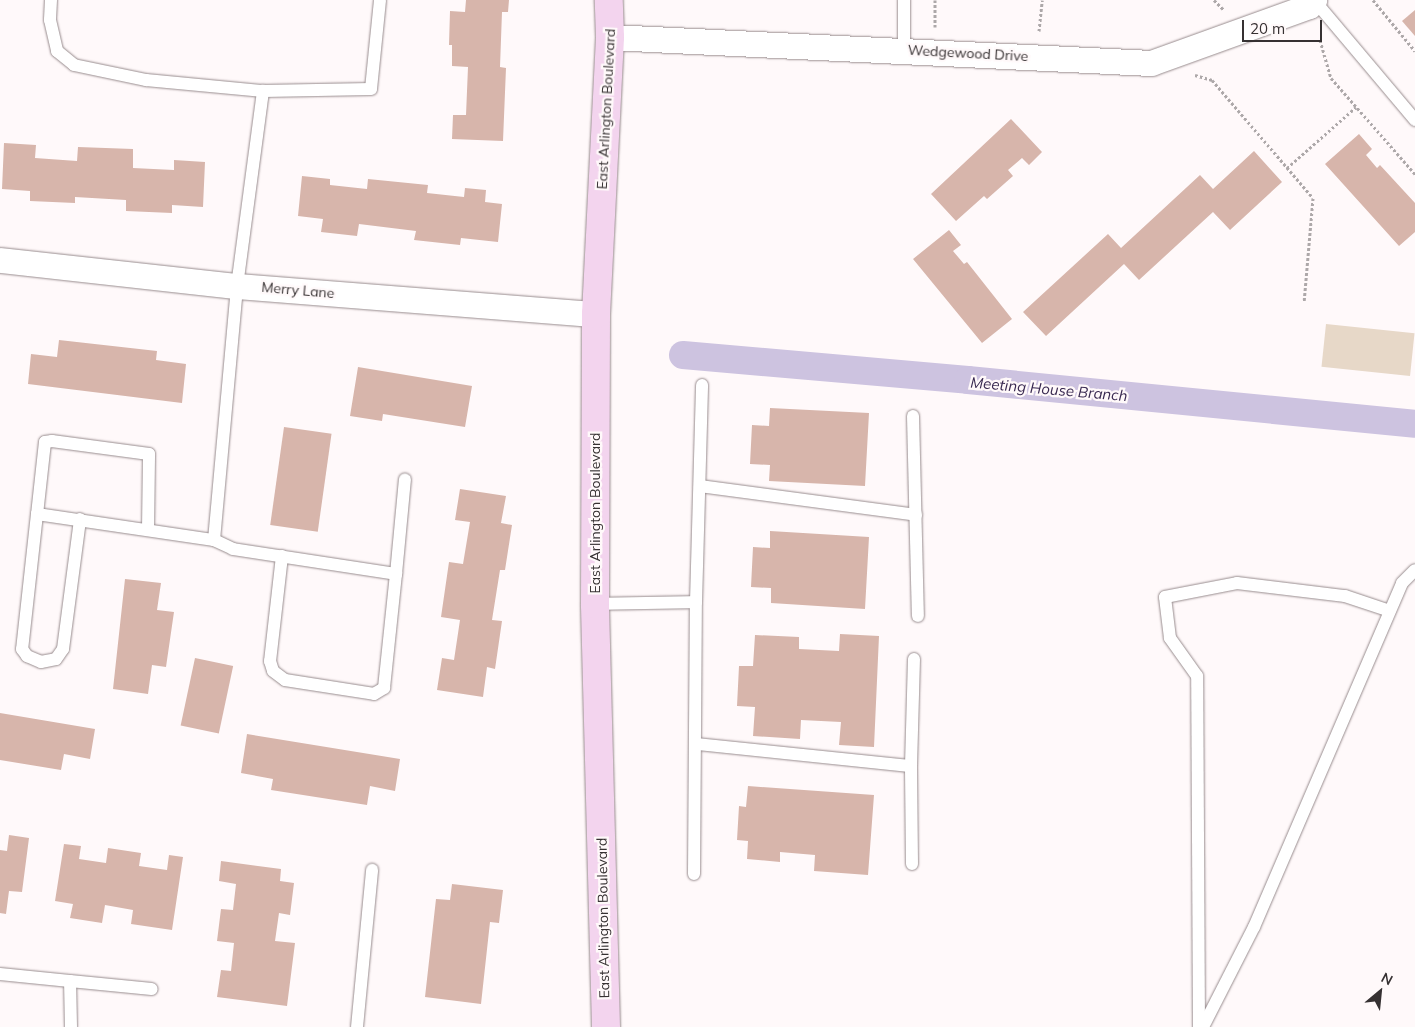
<!DOCTYPE html>
<html>
<head>
<meta charset="utf-8">
<style>
	body { margin:0 }
	#map { position:relative; width:1415px; height:1027px; overflow:hidden; background:#fff9fa; font-family:Mulish,sans-serif }
	div>[style] { position:absolute }
	[style*='--x'] { left:calc(var(--x)*1px); top:calc(var(--y)*1px); width:calc(var(--w)*1px); rotate:calc(var(--a)*1deg) }
	.green>* { inset:0; background:#e7d8c8; transform-origin:0 0 }
	.canal>* { height:28px; margin:-14px; padding:0 14px; transform-origin:14px; border-radius:14px; background:#cdc3e0 }
	.building>* { inset:0; background:#d7b5ab; transform-origin:0 0 }
	.path>* { height:3px; margin-top:-1.5px; transform-origin:0; background:repeating-linear-gradient(90deg,#ada8a9 0 2.5px,transparent 0 5px) }
	.roads { filter:drop-shadow(0 0 1px #988c8e) drop-shadow(0 0 1px #988c8e) }
	.service>* { height:12px; margin:-6px; padding:0 6px; transform-origin:6px; border-radius:6px; background:#fff }
	.minor>* { height:25px; margin:-12.5px; padding:0 12.5px; transform-origin:12.5px; border-radius:12.5px; background:#fff }
	.secondary>* { height:28px; margin:-14px; padding:0 14px; transform-origin:14px; border-radius:14px; background:#f3d4ee }
	span { translate:-50% -50%; white-space:nowrap; text-align:center; line-height:1.15; -webkit-text-stroke:4.5px #fff9fa; paint-order:stroke }
	.street-label { font-size:14px; color:#363132 }
	.water-label { font-size:15px; color:#382850; font-style:italic }
	.north { position:absolute; left:1355px; top:967px; width:50px; height:50px; -webkit-text-stroke:4px #fff9fa; paint-order:stroke; rotate:28deg; font-size:14px; font-weight:700; line-height:20px; text-align:center; color:#363132 }
	.north::after { content:''; display:block; margin:auto; width:18px; height:22px; background:#363132; clip-path:polygon(50% 0,100% 100%,50% 72%,0 100%) }
	.scale { position:absolute; left:1242px; top:20px; width:80px; height:22px; box-sizing:border-box; border:2px solid #363132; border-top:0; padding-left:6px; font-size:15px; line-height:18px; white-space:nowrap; color:#363132; -webkit-text-stroke:4px #fff9fa; paint-order:stroke }
</style>
</head>
<body>
<div id="map">
	<div class="green">
		<div style="left:1326px;top:324px;width:89px;height:43px;rotate:6deg"></div>
	</div>
	<div class="canal">
		<div style="--x:683;--y:355;--w:286;--a:5"></div>
		<div style="--x:968;--y:380;--w:449;--a:5.6"></div>
	</div>
	<div class="building">
		<div style="clip-path:polygon(466px 0,509px 0,508px 12px,502px 12px,500px 67px,506px 68px,503px 141px,452px 139px,453px 115px,466px 115px,468px 67px,452px 66px,452px 45px,449px 45px,450px 11px,465px 12px)"></div>
		<div style="clip-path:polygon(1415px 10px,1415px 36px,1402px 21px)"></div>
		<div style="clip-path:polygon(1011px 119px,1042px 152px,1029px 165px,1022px 158px,1008px 170px,1013px 176px,987px 199px,984px 196px,956px 221px,931px 194px)"></div>
		<div style="clip-path:polygon(1359px 134px,1372px 149px,1366px 155px,1377px 168px,1380px 165px,1415px 203px,1415px 232px,1399px 246px,1325px 164px)"></div>
		<div style="clip-path:polygon(4px 143px,36px 145px,35px 158px,77px 161px,78px 147px,133px 149px,133px 168px,174px 170px,174px 160px,205px 162px,203px 207px,172px 205px,172px 213px,126px 211px,126px 200px,75px 197px,75px 203px,30px 201px,30px 191px,2px 189px)"></div>
		<div style="clip-path:polygon(1254px 151px,1282px 182px,1230px 230px,1213px 212px,1139px 280px,1124px 264px,1046px 336px,1023px 312px,1108px 234px,1121px 248px,1200px 175px,1213px 189px)"></div>
		<div style="clip-path:polygon(302px 176px,330px 179px,330px 185px,367px 189px,368px 179px,428px 185px,427px 193px,464px 197px,465px 188px,486px 190px,485px 202px,502px 204px,498px 242px,461px 238px,460px 245px,414px 240px,416px 231px,359px 224px,357px 236px,321px 232px,323px 219px,298px 216px)"></div>
		<div style="clip-path:polygon(949px 230px,961px 245px,953px 251px,964px 264px,967px 262px,1012px 319px,982px 343px,913px 259px)"></div>
		<div style="clip-path:polygon(59px 340px,157px 351px,156px 360px,186px 364px,182px 403px,28px 384px,31px 354px,57px 357px)"></div>
		<div style="clip-path:polygon(358px 367px,472px 386px,465px 427px,383px 414px,382px 421px,350px 416px)"></div>
		<div style="clip-path:polygon(770px 408px,869px 413px,865px 486px,769px 481px,770px 465px,750px 464px,752px 425px,769px 426px)"></div>
		<div style="left:284px;top:427px;width:48px;height:99px;rotate:8deg"></div>
		<div style="clip-path:polygon(460px 489px,506px 496px,501px 523px,512px 525px,505px 570px,500px 570px,492px 620px,502px 621px,495px 669px,487px 667px,483px 697px,437px 690px,442px 658px,454px 660px,460px 620px,441px 617px,449px 562px,463px 564px,470px 522px,455px 520px)"></div>
		<div style="clip-path:polygon(770px 531px,869px 537px,865px 609px,771px 603px,771px 588px,751px 587px,753px 547px,770px 548px)"></div>
		<div style="clip-path:polygon(125px 579px,161px 583px,157px 610px,174px 612px,166px 667px,152px 665px,148px 694px,113px 689px)"></div>
		<div style="clip-path:polygon(840px 634px,879px 636px,874px 747px,839px 745px,841px 722px,801px 720px,800px 739px,753px 736px,755px 707px,737px 706px,739px 666px,753px 666px,755px 635px,799px 637px,799px 649px,839px 651px)"></div>
		<div style="left:195px;top:658px;width:39px;height:69px;rotate:12deg"></div>
		<div style="clip-path:polygon(0 713px,95px 729px,90px 759px,64px 754px,61px 770px,0 760px)"></div>
		<div style="clip-path:polygon(247px 734px,400px 759px,395px 791px,370px 786px,367px 805px,271px 790px,273px 779px,241px 773px)"></div>
		<div style="clip-path:polygon(748px 786px,874px 795px,868px 875px,814px 871px,815px 855px,780px 852px,780px 862px,747px 859px,748px 841px,737px 840px,739px 806px,746px 807px)"></div>
		<div style="clip-path:polygon(9px 835px,29px 838px,22px 892px,9px 891px,6px 914px,0 913px,0 850px,7px 851px)"></div>
		<div style="clip-path:polygon(64px 844px,81px 846px,79px 859px,106px 863px,108px 848px,141px 853px,139px 866px,167px 870px,169px 855px,183px 857px,172px 930px,131px 924px,133px 910px,105px 905px,102px 923px,70px 918px,73px 904px,55px 901px)"></div>
		<div style="clip-path:polygon(221px 861px,281px 869px,280px 881px,294px 883px,290px 915px,279px 913px,275px 941px,295px 943px,287px 1006px,217px 997px,221px 970px,231px 971px,234px 943px,217px 941px,221px 909px,233px 910px,236px 884px,219px 881px)"></div>
		<div style="clip-path:polygon(452px 884px,503px 890px,499px 923px,490px 922px,481px 1004px,425px 997px,436px 899px,450px 900px)"></div>
	</div>
	<div class="path">
		<div style="--x:935;--y:0;--w:27;--a:90"></div>
		<div style="--x:1214;--y:0;--w:14;--a:45"></div>
		<div style="--x:1373;--y:0;--w:66;--a:50.5"></div>
		<div style="--x:1039;--y:31;--w:31;--a:-84"></div>
		<div style="--x:1320;--y:40;--w:40;--a:74"></div>
		<div style="--x:1331;--y:78;--w:128;--a:48.8"></div>
		<div style="--x:1195;--y:75;--w:18;--a:16"></div>
		<div style="--x:1212;--y:80;--w:155;--a:49.4"></div>
		<div style="--x:1313;--y:198;--w:104;--a:94.9"></div>
		<div style="--x:1287;--y:168;--w:92;--a:-41.5"></div>
	</div>
	<div class="roads">
		<div class="service">
			<div style="--x:51;--y:0;--w:20;--a:93"></div>
			<div style="--x:50;--y:20;--w:32;--a:77"></div>
			<div style="--x:57;--y:51;--w:22;--a:39"></div>
			<div style="--x:74;--y:65;--w:74;--a:11.8"></div>
			<div style="--x:146;--y:80;--w:118;--a:5.4"></div>
			<div style="--x:263;--y:91;--w:108;--a:-1.1"></div>
			<div style="--x:371;--y:89;--w:89;--a:-84.2"></div>
			<div style="--x:904;--y:0;--w:50;--a:90"></div>
			<div style="--x:1314;--y:0;--w:157;--a:49.9"></div>
			<div style="--x:913;--y:416;--w:200;--a:88.6"></div>
			<div style="--x:700;--y:486;--w:218;--a:7.6"></div>
			<div style="--x:37;--y:514;--w:136;--a:96.3"></div>
			<div style="--x:22;--y:649;--w:9;--a:54"></div>
			<div style="--x:27;--y:656;--w:15;--a:23"></div>
			<div style="--x:41;--y:662;--w:15;--a:-11"></div>
			<div style="--x:56;--y:659;--w:12;--a:-55"></div>
			<div style="--x:63;--y:649;--w:131;--a:-82.5"></div>
			<div style="--x:148;--y:529;--w:75;--a:-89.2"></div>
			<div style="--x:149;--y:454;--w:98;--a:-172.4"></div>
			<div style="--x:52;--y:441;--w:7;--a:172"></div>
			<div style="--x:45;--y:442;--w:72;--a:96.3"></div>
			<div style="--x:37;--y:514;--w:179;--a:8.4"></div>
			<div style="--x:214;--y:540;--w:21;--a:25"></div>
			<div style="--x:233;--y:549;--w:165;--a:8.7"></div>
			<div style="--x:396;--y:574;--w:95;--a:-84.6"></div>
			<div style="--x:214;--y:540;--w:255;--a:-84.8"></div>
			<div style="--x:237;--y:286;--w:197;--a:-82.4"></div>
			<div style="--x:282;--y:556;--w:106;--a:96.5"></div>
			<div style="--x:270;--y:661;--w:10;--a:73"></div>
			<div style="--x:273;--y:671;--w:15;--a:37"></div>
			<div style="--x:285;--y:680;--w:90;--a:8.9"></div>
			<div style="--x:374;--y:694;--w:12;--a:-31"></div>
			<div style="--x:384;--y:688;--w:115;--a:-84"></div>
			<div style="--x:595;--y:604;--w:101;--a:-1.1"></div>
			<div style="--x:697;--y:744;--w:215;--a:5.9"></div>
			<div style="--x:912;--y:864;--w:98;--a:-90.6"></div>
			<div style="--x:911;--y:766;--w:107;--a:-88.4"></div>
			<div style="--x:694;--y:874;--w:272;--a:-89.6"></div>
			<div style="--x:696;--y:602;--w:217;--a:-88.4"></div>
			<div style="--x:0;--y:974;--w:70;--a:5.7"></div>
			<div style="--x:71;--y:1027;--w:46;--a:-91.2"></div>
			<div style="--x:70;--y:981;--w:82;--a:5.6"></div>
			<div style="--x:357;--y:1027;--w:158;--a:-84.5"></div>
			<div style="--x:1199;--y:1027;--w:351;--a:-90.3"></div>
			<div style="--x:1197;--y:676;--w:47;--a:-125.4"></div>
			<div style="--x:1170;--y:638;--w:41;--a:-97"></div>
			<div style="--x:1165;--y:597;--w:73;--a:-11"></div>
			<div style="--x:1237;--y:583;--w:109;--a:6.9"></div>
			<div style="--x:1345;--y:596;--w:47;--a:18.4"></div>
			<div style="--x:1203;--y:1027;--w:112;--a:-63"></div>
			<div style="--x:1254;--y:927;--w:374;--a:-66.7"></div>
			<div style="--x:1402;--y:583;--w:18;--a:-45"></div>
		</div>
		<div class="minor">
			<div style="--x:610;--y:37;--w:542;--a:2.75"></div>
			<div style="--x:1151;--y:63;--w:168;--a:-19.8"></div>
			<div style="--x:1309;--y:6;--w:8;--a:-50"></div>
			<div style="--x:0;--y:260;--w:238;--a:6.3"></div>
			<div style="--x:237;--y:286;--w:360;--a:4.5"></div>
		</div>
		<div class="secondary">
			<div style="--x:606;--y:1027;--w:423;--a:-91.5"></div>
			<div style="--x:595;--y:604;--w:290;--a:-89.8"></div>
			<div style="--x:596;--y:314;--w:277;--a:-87.1"></div>
			<div style="--x:610;--y:37;--w:37;--a:-92"></div>
		</div>
	</div>
	<div class="street-label">
		<span style="left:968px;top:53px;rotate:3deg">Wedgewood Drive</span>
		<span style="left:606px;top:109px;rotate:-87deg">East Arlington Boulevard</span>
		<span style="left:298px;top:290px;rotate:5deg">Merry Lane</span>
		<span style="left:595px;top:513px;rotate:-90deg">East Arlington Boulevard</span>
		<span style="left:603px;top:918px;rotate:-91deg">East Arlington Boulevard</span>
	</div>
	<div class="water-label">
		<span style="left:1049px;top:389px;rotate:5deg">Meeting House Branch</span>
	</div>
	<div class="north">N</div>
	<div class="scale">20 m</div>
</div>
</body>
</html>
